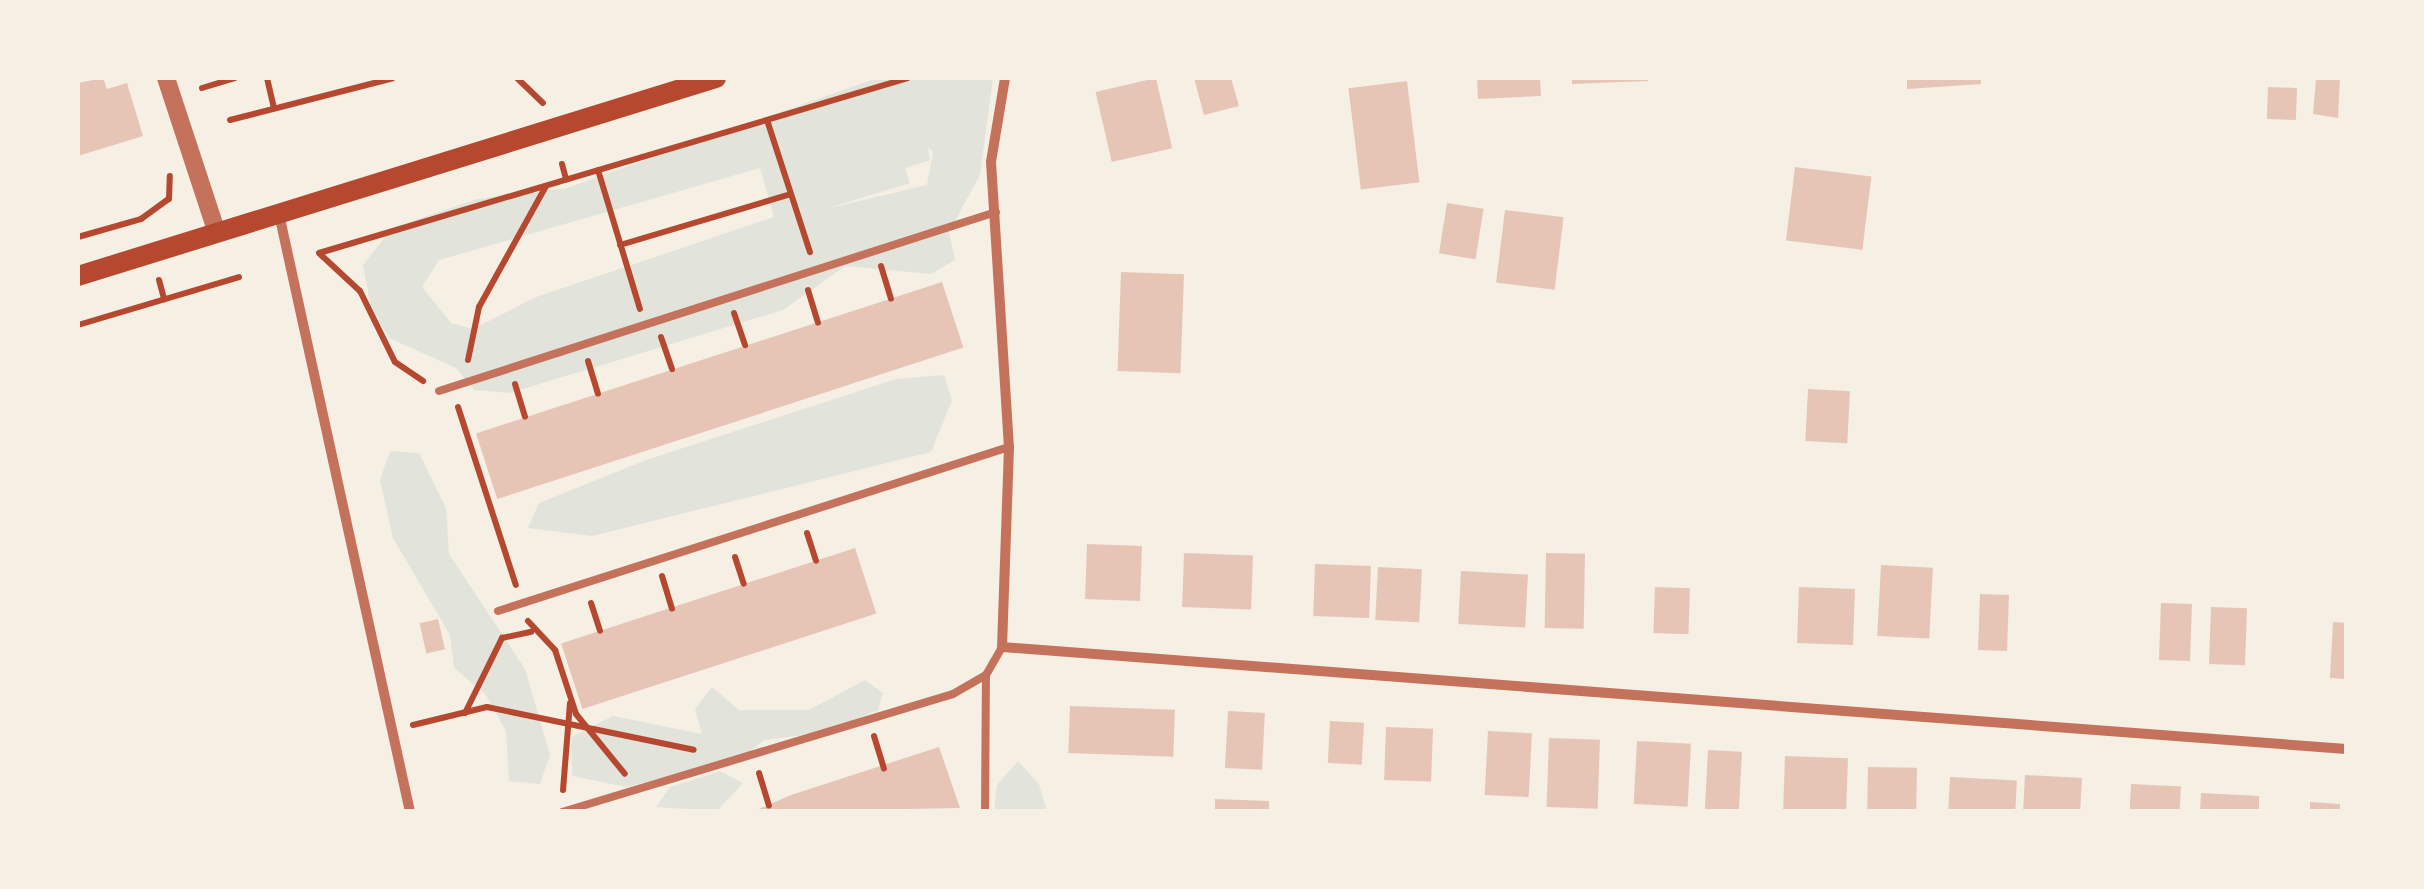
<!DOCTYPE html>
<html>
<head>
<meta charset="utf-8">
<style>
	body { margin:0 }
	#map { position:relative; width:2424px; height:889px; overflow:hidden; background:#f6efe4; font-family:Manrope,sans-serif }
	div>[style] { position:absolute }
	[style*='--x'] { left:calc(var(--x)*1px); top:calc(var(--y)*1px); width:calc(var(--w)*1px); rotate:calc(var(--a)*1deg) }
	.green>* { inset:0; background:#e2e4dc }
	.building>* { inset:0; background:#e6c5b7; transform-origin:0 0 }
	.path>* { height:6px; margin:-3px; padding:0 3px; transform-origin:3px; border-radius:3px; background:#b5482f }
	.service>* { height:8px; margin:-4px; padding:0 4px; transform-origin:4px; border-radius:4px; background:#c5725c }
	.minor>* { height:10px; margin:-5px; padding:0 5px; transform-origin:5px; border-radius:5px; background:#c5725c }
	.tertiary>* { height:18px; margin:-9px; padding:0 9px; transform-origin:9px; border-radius:9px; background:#c5725c }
	.secondary>* { height:20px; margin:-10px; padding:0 10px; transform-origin:10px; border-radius:10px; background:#b5482f }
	span { translate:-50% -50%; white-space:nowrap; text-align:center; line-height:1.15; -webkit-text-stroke:9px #f6efe4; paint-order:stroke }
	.frame { position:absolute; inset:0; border:80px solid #f6efe4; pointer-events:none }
</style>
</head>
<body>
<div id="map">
	<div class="green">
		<div style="clip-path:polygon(evenodd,877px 78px,993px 78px,980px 175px,949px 232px,955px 260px,931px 274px,845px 266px,783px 310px,510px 393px,474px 390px,456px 368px,389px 338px,370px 303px,363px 265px,392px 228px,477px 199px,567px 188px,877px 78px,928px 147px,933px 152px,927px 185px,825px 209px,910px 183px,905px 168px,930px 160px,928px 147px,877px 78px,760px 168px,774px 217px,536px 297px,473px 329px,451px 323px,422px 287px,439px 260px,760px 168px)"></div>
		<div style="clip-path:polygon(944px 375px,952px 400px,931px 452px,592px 536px,528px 528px,539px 503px,646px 460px,896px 379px)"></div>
		<div style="clip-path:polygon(390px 451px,419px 453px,446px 508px,449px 554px,525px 669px,550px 755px,540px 784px,509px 781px,506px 731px,486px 695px,454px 668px,450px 635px,393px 538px,380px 480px)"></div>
		<div style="clip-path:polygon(865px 680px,883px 693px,878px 710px,828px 732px,765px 740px,742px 757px,627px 787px,572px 776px,571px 737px,613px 716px,702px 734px,695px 709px,712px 687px,739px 710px,809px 710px)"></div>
		<div style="clip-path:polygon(1018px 761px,1039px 784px,1047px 811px,994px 811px,997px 785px)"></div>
		<div style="clip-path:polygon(720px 771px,743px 783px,717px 811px,656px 807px,670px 787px)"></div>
	</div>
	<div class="building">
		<div style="clip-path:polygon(103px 78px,107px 89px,127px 83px,143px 136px,78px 156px,78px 83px)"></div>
		<div style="left:1156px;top:78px;width:72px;height:62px;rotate:77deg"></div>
		<div style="clip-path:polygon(1194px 78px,1231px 78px,1239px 106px,1204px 115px)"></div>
		<div style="clip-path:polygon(1477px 78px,1540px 78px,1541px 96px,1478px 99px)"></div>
		<div style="clip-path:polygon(1572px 78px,1648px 78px,1648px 81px,1572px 84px)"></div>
		<div style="clip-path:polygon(1907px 78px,1981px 78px,1981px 84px,1907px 89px)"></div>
		<div style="clip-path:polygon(2340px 78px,2338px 118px,2313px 114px,2316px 79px)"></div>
		<div style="left:1407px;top:81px;width:102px;height:59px;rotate:83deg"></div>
		<div style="left:2297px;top:88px;width:32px;height:29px;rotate:92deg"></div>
		<div style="left:1795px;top:167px;width:77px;height:74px;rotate:7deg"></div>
		<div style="left:1447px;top:203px;width:37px;height:51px;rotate:9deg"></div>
		<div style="left:1505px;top:210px;width:59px;height:73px;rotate:7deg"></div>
		<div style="left:1121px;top:272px;width:63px;height:99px;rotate:2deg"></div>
		<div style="left:942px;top:282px;width:69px;height:490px;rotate:72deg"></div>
		<div style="left:1808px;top:389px;width:42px;height:52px;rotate:3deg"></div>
		<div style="left:1087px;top:544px;width:55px;height:55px;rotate:2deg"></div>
		<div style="left:855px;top:548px;width:69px;height:309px;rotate:72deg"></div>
		<div style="left:1184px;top:553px;width:69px;height:54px;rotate:2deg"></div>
		<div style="left:1546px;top:553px;width:39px;height:75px;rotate:1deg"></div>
		<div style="left:1315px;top:564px;width:56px;height:52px;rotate:2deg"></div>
		<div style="left:1881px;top:565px;width:52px;height:71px;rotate:3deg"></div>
		<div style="left:1378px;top:567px;width:44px;height:53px;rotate:3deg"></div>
		<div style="left:1461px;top:571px;width:67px;height:53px;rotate:3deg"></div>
		<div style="left:1655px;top:587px;width:35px;height:46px;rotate:2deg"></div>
		<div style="left:1799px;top:587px;width:56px;height:56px;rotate:2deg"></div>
		<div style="left:1980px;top:594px;width:29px;height:56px;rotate:2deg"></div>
		<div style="left:2161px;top:603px;width:31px;height:57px;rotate:2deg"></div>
		<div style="left:2211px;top:607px;width:36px;height:57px;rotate:2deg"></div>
		<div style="left:438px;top:619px;width:31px;height:19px;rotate:77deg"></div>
		<div style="clip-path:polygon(2333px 622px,2346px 623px,2346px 679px,2330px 678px)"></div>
		<div style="left:1070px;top:706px;width:105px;height:47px;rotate:2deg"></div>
		<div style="left:1228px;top:711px;width:37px;height:57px;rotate:3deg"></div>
		<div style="left:1330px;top:721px;width:34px;height:42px;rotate:3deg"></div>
		<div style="left:1386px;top:727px;width:47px;height:53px;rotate:2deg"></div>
		<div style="left:1488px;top:731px;width:44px;height:64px;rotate:3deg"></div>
		<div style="left:1549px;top:738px;width:51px;height:69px;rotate:2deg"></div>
		<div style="left:1637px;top:741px;width:54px;height:63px;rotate:3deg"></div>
		<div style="clip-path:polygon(939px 747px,960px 808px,752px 812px,791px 795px)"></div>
		<div style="left:1708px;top:750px;width:34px;height:62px;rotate:3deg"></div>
		<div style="left:1785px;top:756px;width:63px;height:56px;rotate:2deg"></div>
		<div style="left:1868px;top:767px;width:49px;height:45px;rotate:1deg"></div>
		<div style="left:2025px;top:775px;width:57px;height:37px;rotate:3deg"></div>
		<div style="left:1950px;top:777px;width:67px;height:35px;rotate:3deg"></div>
		<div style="left:2131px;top:784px;width:50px;height:28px;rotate:3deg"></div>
		<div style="clip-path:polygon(2201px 793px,2259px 796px,2259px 812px,2200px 812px)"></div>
		<div style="clip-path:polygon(1215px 799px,1269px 801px,1269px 812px,1215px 812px)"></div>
		<div style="clip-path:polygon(2310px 802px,2340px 804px,2340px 812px,2310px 812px)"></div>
	</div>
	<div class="path">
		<div style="--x:267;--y:78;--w:31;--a:77"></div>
		<div style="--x:517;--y:78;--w:36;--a:44"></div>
		<div style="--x:202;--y:88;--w:34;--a:-17"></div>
		<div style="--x:230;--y:120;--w:168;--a:-14.4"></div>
		<div style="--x:767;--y:120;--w:139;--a:72"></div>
		<div style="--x:562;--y:164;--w:16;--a:75"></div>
		<div style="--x:598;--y:170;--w:145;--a:73.2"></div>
		<div style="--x:78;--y:237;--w:66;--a:-15.9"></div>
		<div style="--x:141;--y:219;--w:34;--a:-36"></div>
		<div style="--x:169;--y:199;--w:23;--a:-88"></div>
		<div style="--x:620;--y:245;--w:178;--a:-16.6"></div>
		<div style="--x:319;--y:253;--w:614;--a:-16.55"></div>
		<div style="--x:320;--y:254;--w:54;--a:42.8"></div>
		<div style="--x:360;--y:291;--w:79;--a:63.8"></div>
		<div style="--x:395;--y:362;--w:34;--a:34"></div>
		<div style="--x:881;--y:266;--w:34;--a:73"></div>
		<div style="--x:159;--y:280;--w:20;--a:75"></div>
		<div style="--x:808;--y:290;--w:34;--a:73"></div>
		<div style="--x:734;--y:313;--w:34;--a:71"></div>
		<div style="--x:78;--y:325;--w:168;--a:-16.6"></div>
		<div style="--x:661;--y:337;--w:34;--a:71"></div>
		<div style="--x:468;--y:360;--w:54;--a:-78.3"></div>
		<div style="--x:479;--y:307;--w:138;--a:-61"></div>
		<div style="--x:588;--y:361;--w:34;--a:73"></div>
		<div style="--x:515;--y:384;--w:34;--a:73"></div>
		<div style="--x:458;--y:407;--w:187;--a:72"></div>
		<div style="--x:807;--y:533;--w:29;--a:72"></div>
		<div style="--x:735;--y:557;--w:28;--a:72"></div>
		<div style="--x:662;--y:576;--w:34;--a:73"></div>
		<div style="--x:591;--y:603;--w:29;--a:72"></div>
		<div style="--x:528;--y:621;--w:40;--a:47"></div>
		<div style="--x:555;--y:650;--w:67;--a:71.8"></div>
		<div style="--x:576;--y:714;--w:77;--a:50.8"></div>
		<div style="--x:465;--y:713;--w:84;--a:-63.7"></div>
		<div style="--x:502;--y:638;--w:30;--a:-12"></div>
		<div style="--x:413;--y:725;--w:76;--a:-13.7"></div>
		<div style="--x:487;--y:707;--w:211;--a:11.7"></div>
		<div style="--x:874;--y:736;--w:34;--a:73"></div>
		<div style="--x:759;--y:773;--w:34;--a:73"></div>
		<div style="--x:563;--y:790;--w:87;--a:-85.4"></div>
	</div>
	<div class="service">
		<div style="--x:439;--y:391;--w:585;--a:-17.82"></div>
		<div style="--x:498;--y:611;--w:537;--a:-17.79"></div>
		<div style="--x:562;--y:812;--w:408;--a:-16.8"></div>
		<div style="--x:953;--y:694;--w:38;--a:-30"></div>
		<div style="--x:986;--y:675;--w:32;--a:-60"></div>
		<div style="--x:985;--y:812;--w:137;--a:-89.6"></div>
	</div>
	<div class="minor">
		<div style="--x:1005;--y:78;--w:85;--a:99.5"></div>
		<div style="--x:991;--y:162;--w:286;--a:86.4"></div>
		<div style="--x:1009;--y:447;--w:200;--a:92"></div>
		<div style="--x:1002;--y:647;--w:1348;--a:4.34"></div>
		<div style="--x:279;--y:214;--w:612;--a:77.64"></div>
	</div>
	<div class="tertiary">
		<div style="--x:166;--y:78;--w:163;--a:71.8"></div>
	</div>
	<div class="secondary">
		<div style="--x:78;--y:276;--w:668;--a:-17.24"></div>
	</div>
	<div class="frame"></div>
</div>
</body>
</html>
